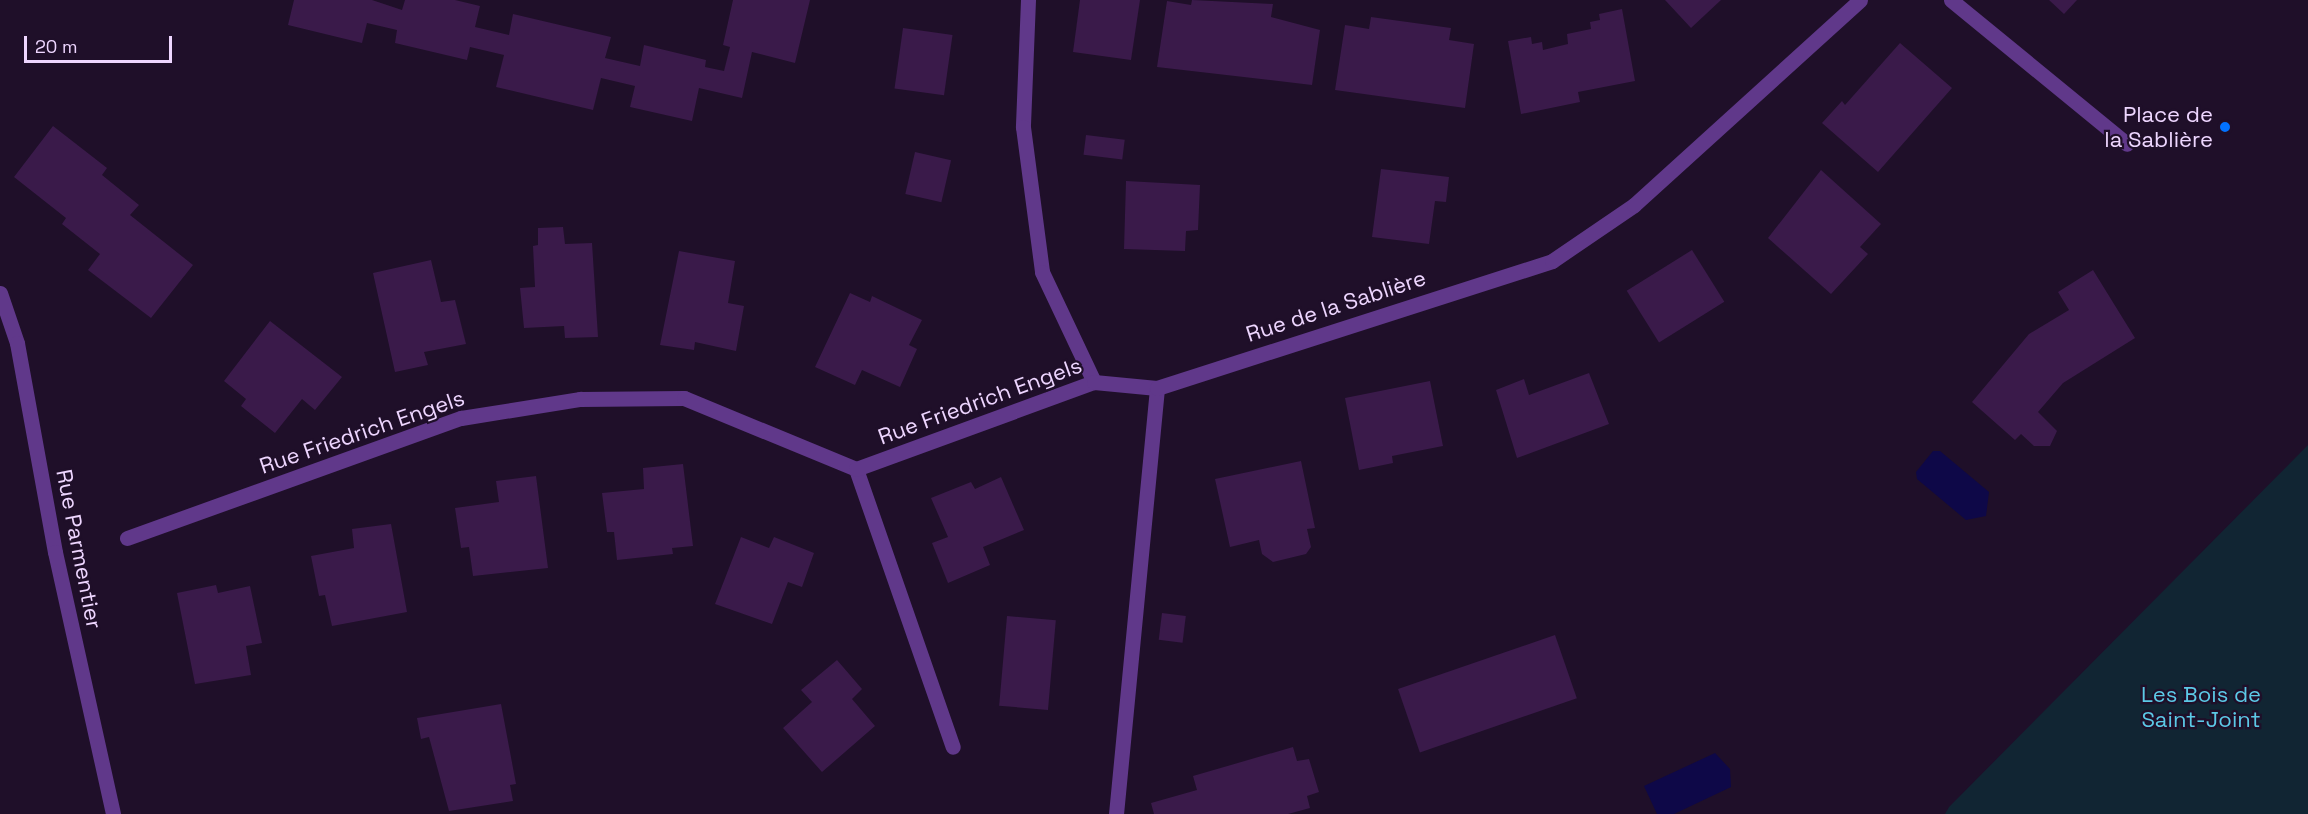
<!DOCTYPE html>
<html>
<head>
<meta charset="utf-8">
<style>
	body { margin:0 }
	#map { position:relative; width:2308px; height:814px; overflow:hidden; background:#1f0f29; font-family:"Space Grotesk",sans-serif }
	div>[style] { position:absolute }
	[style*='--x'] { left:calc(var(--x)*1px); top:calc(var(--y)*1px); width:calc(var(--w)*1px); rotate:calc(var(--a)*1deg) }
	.green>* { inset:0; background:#112533 }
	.water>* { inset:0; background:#0e0848 }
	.building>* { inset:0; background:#3a1a4a; transform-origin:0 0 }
	.minor>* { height:15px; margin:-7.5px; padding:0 7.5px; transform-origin:7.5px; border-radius:7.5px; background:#60388a }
	.dots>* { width:16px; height:16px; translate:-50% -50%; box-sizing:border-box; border:3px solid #1f0f29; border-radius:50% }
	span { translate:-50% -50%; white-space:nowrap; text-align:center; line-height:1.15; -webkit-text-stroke:4.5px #1f0f29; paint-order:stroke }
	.poi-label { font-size:22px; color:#eed6ff }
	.right { translate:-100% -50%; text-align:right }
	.street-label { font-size:22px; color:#eed6ff }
	.park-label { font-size:22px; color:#5cc9e6 }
	.scale { position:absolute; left:24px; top:36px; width:148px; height:27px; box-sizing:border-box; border:3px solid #eed6ff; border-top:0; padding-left:8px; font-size:18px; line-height:21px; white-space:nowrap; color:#eed6ff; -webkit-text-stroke:4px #1f0f29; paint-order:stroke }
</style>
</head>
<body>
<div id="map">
	<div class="green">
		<div style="clip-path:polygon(2308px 445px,2308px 814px,1945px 814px,1949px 807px)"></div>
	</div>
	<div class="water">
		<div style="clip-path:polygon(1933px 451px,1940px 451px,1989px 492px,1986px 516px,1966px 520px,1917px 479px,1916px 472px)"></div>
		<div style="clip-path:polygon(1715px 753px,1730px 769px,1731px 787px,1674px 814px,1657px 814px,1644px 786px)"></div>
	</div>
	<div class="building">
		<div style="clip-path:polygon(294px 0,372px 0,402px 10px,405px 0,455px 0,480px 6px,475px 27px,509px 35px,513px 14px,611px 37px,605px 58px,640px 66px,644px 45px,706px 60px,705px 67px,724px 71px,730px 47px,723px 45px,733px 0,810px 0,795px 63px,752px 52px,742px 98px,699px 88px,692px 121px,630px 107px,635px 86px,601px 78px,593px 110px,496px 87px,504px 55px,470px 47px,467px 60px,395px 43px,397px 30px,367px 23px,362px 43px,288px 25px)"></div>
		<div style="clip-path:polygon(1080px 0,1140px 0,1131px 60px,1073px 52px)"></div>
		<div style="clip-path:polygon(1192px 0,1273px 4px,1271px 17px,1320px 30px,1312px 85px,1157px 67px,1167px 1px,1191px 5px)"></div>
		<div style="clip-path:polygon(1665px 0,1721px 0,1691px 28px)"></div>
		<div style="clip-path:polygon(2049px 0,2077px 0,2064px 14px)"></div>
		<div style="clip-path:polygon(1622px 9px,1635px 81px,1578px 92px,1580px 102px,1521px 114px,1508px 41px,1531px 37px,1532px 44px,1542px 42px,1543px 50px,1568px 44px,1567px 34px,1591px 29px,1590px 22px,1600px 20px,1599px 14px)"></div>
		<div style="clip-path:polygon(1371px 17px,1451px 28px,1449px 40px,1474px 44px,1465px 108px,1335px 90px,1345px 25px,1369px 29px)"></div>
		<div style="left:903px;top:28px;width:50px;height:61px;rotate:8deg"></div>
		<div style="clip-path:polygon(1900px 43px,1952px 88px,1878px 172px,1822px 123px,1842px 101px,1845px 105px)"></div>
		<div style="clip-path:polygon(53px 126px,107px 168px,102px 175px,139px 205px,130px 215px,193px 265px,151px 318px,88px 270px,100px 254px,62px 224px,66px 218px,14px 177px)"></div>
		<div style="left:1086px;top:135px;width:39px;height:20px;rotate:7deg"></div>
		<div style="left:915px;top:152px;width:37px;height:43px;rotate:13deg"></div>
		<div style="clip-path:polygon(1381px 169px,1449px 177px,1446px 202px,1435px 201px,1429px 244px,1372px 237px)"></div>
		<div style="clip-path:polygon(1821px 170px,1881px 224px,1860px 247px,1868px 254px,1831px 294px,1768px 238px)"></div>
		<div style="clip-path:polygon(1126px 181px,1200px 185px,1198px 230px,1186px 231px,1185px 251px,1124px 249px)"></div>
		<div style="clip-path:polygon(563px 227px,565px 244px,592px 243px,598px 337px,565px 338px,564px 326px,524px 328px,520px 288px,535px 287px,533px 246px,538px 245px,538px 228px)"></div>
		<div style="left:1692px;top:250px;width:61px;height:77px;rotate:58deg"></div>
		<div style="clip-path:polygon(679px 251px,735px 261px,728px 303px,744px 306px,736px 351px,695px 342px,694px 350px,660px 345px)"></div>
		<div style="clip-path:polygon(431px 260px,441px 302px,455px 300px,466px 344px,424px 352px,428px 365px,395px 372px,373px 273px)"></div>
		<div style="clip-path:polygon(2093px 270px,2135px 338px,2063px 383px,2038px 412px,2057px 431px,2050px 446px,2034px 446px,2021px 434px,2015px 440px,1972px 402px,2029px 334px,2069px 310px,2058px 292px)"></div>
		<div style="clip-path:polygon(850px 293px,870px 302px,872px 296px,922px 320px,909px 345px,917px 349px,900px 387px,862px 370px,855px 385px,815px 367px)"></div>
		<div style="clip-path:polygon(270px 321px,342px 377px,315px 410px,302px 399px,275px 433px,241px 406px,246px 399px,224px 381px)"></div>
		<div style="clip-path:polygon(1589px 373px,1609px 424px,1517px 458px,1496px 390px,1524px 379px,1529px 395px)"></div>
		<div style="clip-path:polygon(1430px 381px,1443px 446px,1392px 456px,1393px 463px,1359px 470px,1345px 398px)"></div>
		<div style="clip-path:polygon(1301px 461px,1315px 528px,1307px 529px,1311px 547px,1306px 554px,1273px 562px,1262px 554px,1259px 540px,1230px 547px,1215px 479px)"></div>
		<div style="clip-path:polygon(683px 464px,693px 546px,672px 548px,673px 554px,617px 560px,614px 532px,607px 532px,602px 493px,644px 489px,643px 468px)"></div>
		<div style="clip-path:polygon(536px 476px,548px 568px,473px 576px,469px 547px,461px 548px,455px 508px,499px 502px,496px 481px)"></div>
		<div style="clip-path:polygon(1001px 477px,1024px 530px,983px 547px,990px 565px,948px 583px,932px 543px,948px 537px,931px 498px,971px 482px,975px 489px)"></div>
		<div style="clip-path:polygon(391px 524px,407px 612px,332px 626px,325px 595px,319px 596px,311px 556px,354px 548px,352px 529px)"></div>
		<div style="clip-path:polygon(741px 537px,769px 548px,774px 537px,814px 553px,802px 587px,788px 582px,772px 624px,715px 604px)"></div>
		<div style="clip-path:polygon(216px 585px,218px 593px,250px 586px,262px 643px,246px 646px,251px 675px,195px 684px,177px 593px)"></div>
		<div style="left:1162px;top:613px;width:24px;height:27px;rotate:7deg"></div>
		<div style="left:1007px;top:616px;width:49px;height:90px;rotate:5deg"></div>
		<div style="left:1555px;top:635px;width:67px;height:166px;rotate:71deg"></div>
		<div style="clip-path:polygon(837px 660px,862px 689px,852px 699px,875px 726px,822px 772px,783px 728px,812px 702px,801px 690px)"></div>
		<div style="clip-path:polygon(501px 704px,516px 784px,510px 785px,513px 801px,449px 811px,429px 737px,421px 739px,417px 718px)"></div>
		<div style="clip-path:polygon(1293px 747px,1297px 761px,1309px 759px,1319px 792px,1307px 796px,1310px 808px,1288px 814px,1154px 814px,1151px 803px,1197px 790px,1193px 776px)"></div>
	</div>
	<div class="minor">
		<div style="--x:1028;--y:0;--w:127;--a:92.3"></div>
		<div style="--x:1023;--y:127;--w:146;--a:82.5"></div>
		<div style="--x:1042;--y:272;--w:122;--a:64.7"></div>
		<div style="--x:1951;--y:0;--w:227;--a:39.3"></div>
		<div style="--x:0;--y:293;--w:53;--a:71.2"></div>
		<div style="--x:17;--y:343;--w:212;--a:79.7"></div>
		<div style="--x:55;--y:552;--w:268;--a:77.5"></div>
		<div style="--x:856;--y:469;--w:294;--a:70.8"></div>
		<div style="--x:127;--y:538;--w:355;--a:-19.8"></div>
		<div style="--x:461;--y:418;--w:121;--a:-9.1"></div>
		<div style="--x:580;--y:399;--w:104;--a:-0.6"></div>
		<div style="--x:684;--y:398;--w:186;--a:22.4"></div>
		<div style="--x:856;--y:469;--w:253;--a:-20.1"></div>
		<div style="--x:1094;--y:382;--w:63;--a:5.4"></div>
		<div style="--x:1116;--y:814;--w:428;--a:-84.5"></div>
		<div style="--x:1157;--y:388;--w:415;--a:-17.8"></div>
		<div style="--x:1552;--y:261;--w:99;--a:-34.3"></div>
		<div style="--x:1634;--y:205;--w:305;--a:-42.2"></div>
	</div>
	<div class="dots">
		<div style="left:2225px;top:127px;background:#0272ff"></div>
	</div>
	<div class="poi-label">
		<span class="right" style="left:2213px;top:127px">Place de<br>la Sablière</span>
	</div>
	<div class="street-label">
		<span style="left:1336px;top:306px;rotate:-18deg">Rue de la Sablière</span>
		<span style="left:980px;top:401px;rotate:-20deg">Rue Friedrich Engels</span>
		<span style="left:362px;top:432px;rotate:-19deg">Rue Friedrich Engels</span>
		<span style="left:79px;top:549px;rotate:79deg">Rue Parmentier</span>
	</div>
	<div class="park-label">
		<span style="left:2201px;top:707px">Les Bois de<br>Saint-Joint</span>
	</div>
	<div class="scale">20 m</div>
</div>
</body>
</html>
